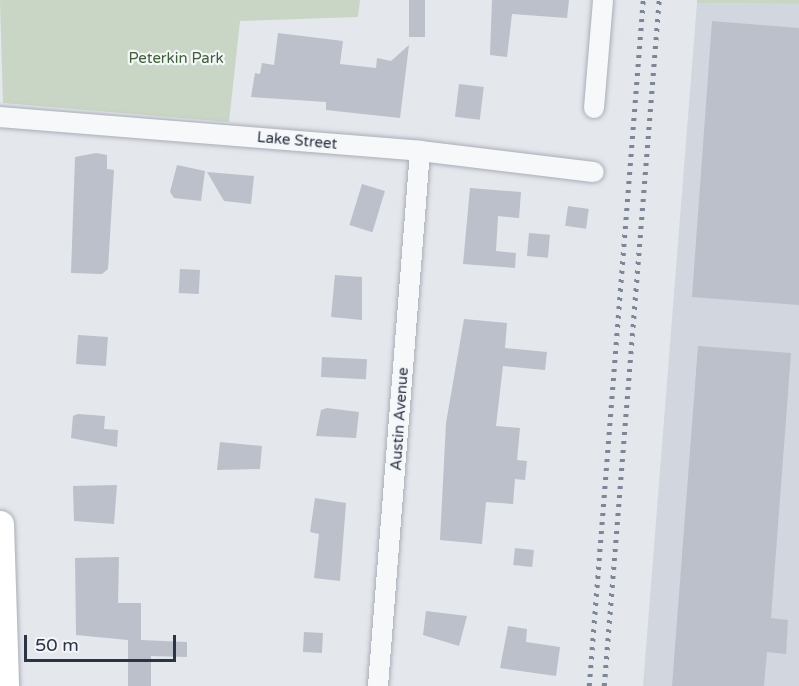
<!DOCTYPE html>
<html>
<head>
<meta charset="utf-8">
<style>
	body { margin:0 }
	#map { position:relative; width:799px; height:686px; overflow:hidden; background:#e4e7ec; font-family:"Varela Round",sans-serif }
	div>[style] { position:absolute }
	[style*='--x'] { left:calc(var(--x)*1px); top:calc(var(--y)*1px); width:calc(var(--w)*1px); rotate:calc(var(--a)*1deg) }
	.built>* { inset:0; background:#d2d6de }
	.green>* { inset:0; background:#c9d6c5 }
	.building>* { inset:0; background:#bbc0ca; transform-origin:0 0 }
	.roads { filter:drop-shadow(0 0 2px #a9aeb7) drop-shadow(0 0 2px #a9aeb7) }
	.street>* { height:20px; margin:-10px; padding:0 10px; transform-origin:10px; border-radius:10px; background:#f7f8fa }
	.secondary>* { height:27px; margin:-13.5px; padding:0 13.5px; transform-origin:13.5px; border-radius:13.5px; background:#fff }
	.rail>* { height:4.5px; margin-top:-2.25px; transform-origin:0; background:repeating-linear-gradient(90deg,#7d8696 0 3px,transparent 0 9px) }
	span { translate:-50% -50%; white-space:nowrap; text-align:center; line-height:1.15; -webkit-text-stroke:4.5px #f4f6f9; paint-order:stroke }
	.park-label { font-size:15px; color:#3f6138 }
	.street-label { font-size:15px; color:#2b3445 }
	.scale { position:absolute; left:24px; top:635px; width:152px; height:27px; box-sizing:border-box; border:3px solid #2b3445; border-top:0; padding-left:8px; font-size:18px; line-height:21px; white-space:nowrap; color:#2b3445; -webkit-text-stroke:4px #f4f6f9; paint-order:stroke }
</style>
</head>
<body>
<div id="map">
	<div class="built">
		<div style="clip-path:polygon(697px 3px,799px 4px,799px 686px,643px 686px)"></div>
	</div>
	<div class="green">
		<div style="clip-path:polygon(0 0,360px 0,358px 17px,240px 21px,229px 122px,3px 103px)"></div>
		<div style="clip-path:polygon(697px 0,799px 0,799px 4px,697px 3px)"></div>
	</div>
	<div class="building">
		<div style="left:409px;top:0;width:16px;height:37px"></div>
		<div style="clip-path:polygon(492px 0,569px 0,567px 18px,512px 14px,507px 57px,490px 55px)"></div>
		<div style="clip-path:polygon(712px 21px,799px 28px,799px 305px,692px 297px)"></div>
		<div style="clip-path:polygon(278px 33px,343px 41px,340px 64px,376px 68px,377px 58px,391px 61px,409px 45px,400px 118px,326px 110px,326px 102px,251px 97px,255px 73px,260px 74px,262px 63px,274px 65px)"></div>
		<div style="left:459px;top:84px;width:25px;height:33px;rotate:7deg"></div>
		<div style="clip-path:polygon(96px 153px,107px 155px,107px 169px,114px 170px,108px 269px,102px 274px,71px 273px,75px 157px)"></div>
		<div style="clip-path:polygon(177px 165px,205px 171px,201px 201px,174px 198px,170px 192px)"></div>
		<div style="clip-path:polygon(207px 172px,254px 176px,251px 204px,224px 201px)"></div>
		<div style="left:362px;top:184px;width:24px;height:43px;rotate:17deg"></div>
		<div style="clip-path:polygon(470px 188px,521px 192px,519px 218px,498px 216px,496px 251px,516px 253px,515px 268px,463px 264px)"></div>
		<div style="left:568px;top:206px;width:21px;height:20px;rotate:8deg"></div>
		<div style="left:529px;top:233px;width:21px;height:23px;rotate:5deg"></div>
		<div style="left:180px;top:269px;width:20px;height:24px;rotate:3deg"></div>
		<div style="clip-path:polygon(335px 275px,362px 277px,362px 320px,331px 317px)"></div>
		<div style="clip-path:polygon(464px 319px,507px 323px,505px 348px,547px 352px,545px 370px,503px 366px,496px 426px,520px 428px,517px 460px,527px 461px,525px 480px,515px 479px,513px 504px,486px 502px,482px 544px,440px 540px,446px 423px)"></div>
		<div style="left:78px;top:335px;width:30px;height:29px;rotate:4deg"></div>
		<div style="clip-path:polygon(698px 346px,791px 353px,771px 618px,788px 620px,786px 654px,767px 652px,764px 686px,672px 686px)"></div>
		<div style="left:322px;top:357px;width:45px;height:20px;rotate:3deg"></div>
		<div style="clip-path:polygon(327px 408px,359px 412px,356px 438px,316px 436px,321px 410px)"></div>
		<div style="clip-path:polygon(78px 414px,105px 416px,104px 429px,118px 430px,117px 447px,71px 438px,73px 416px)"></div>
		<div style="clip-path:polygon(220px 442px,262px 446px,260px 469px,217px 470px)"></div>
		<div style="clip-path:polygon(117px 485px,114px 524px,74px 521px,73px 486px)"></div>
		<div style="clip-path:polygon(315px 498px,346px 503px,340px 581px,314px 578px,319px 534px,310px 532px)"></div>
		<div style="left:515px;top:548px;width:19px;height:17px;rotate:6deg"></div>
		<div style="clip-path:polygon(119px 557px,118px 603px,141px 603px,141px 640px,187px 642px,187px 657px,151px 656px,151px 686px,128px 686px,128px 640px,76px 635px,75px 558px)"></div>
		<div style="clip-path:polygon(426px 611px,467px 616px,459px 646px,423px 635px)"></div>
		<div style="clip-path:polygon(508px 626px,527px 629px,526px 642px,560px 647px,556px 676px,500px 668px)"></div>
		<div style="left:304px;top:632px;width:19px;height:20px;rotate:3deg"></div>
	</div>
	<div class="roads">
		<div class="street">
			<div style="--x:594;--y:108;--w:108;--a:-85.2"></div>
			<div style="--x:0;--y:117;--w:421;--a:4.6"></div>
			<div style="--x:420;--y:151;--w:175;--a:6.9"></div>
			<div style="--x:378;--y:686;--w:537;--a:-85.51"></div>
		</div>
		<div class="secondary">
			<div style="--x:0;--y:524;--w:162;--a:88.2"></div>
		</div>
	</div>
	<div class="rail">
		<div style="--x:589;--y:686;--w:688;--a:-85.5"></div>
		<div style="--x:604;--y:686;--w:688;--a:-85.42"></div>
	</div>
	<div class="park-label">
		<span style="left:176px;top:59px">Peterkin Park</span>
	</div>
	<div class="street-label">
		<span style="left:297px;top:141px;rotate:5deg">Lake Street</span>
		<span style="left:400px;top:419px;rotate:-86deg">Austin Avenue</span>
	</div>
	<div class="scale">50 m</div>
</div>
</body>
</html>
